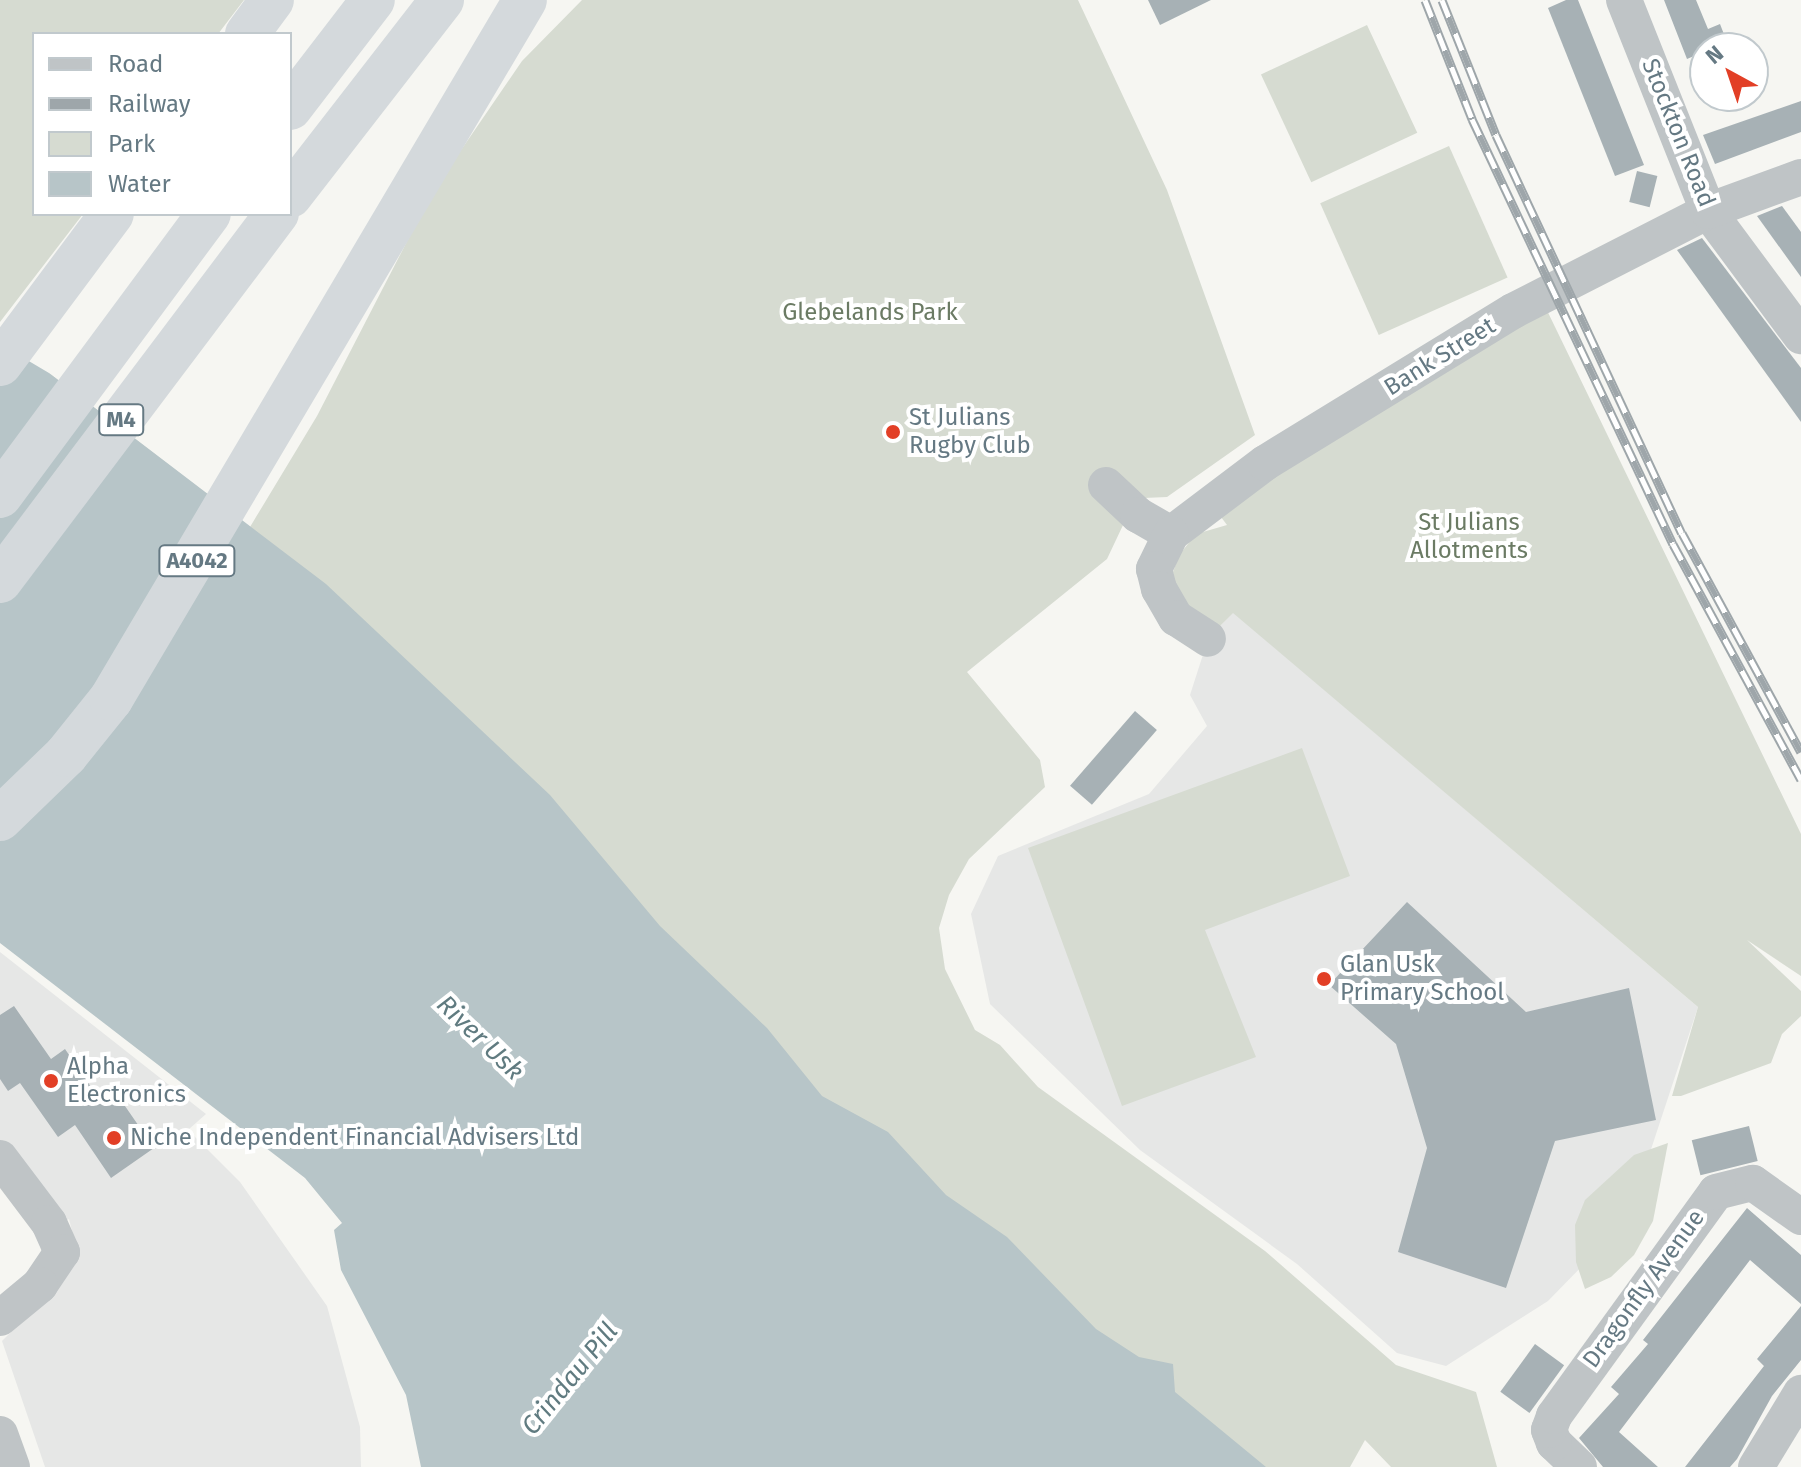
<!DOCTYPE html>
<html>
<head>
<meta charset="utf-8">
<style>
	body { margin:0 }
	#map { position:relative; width:1801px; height:1467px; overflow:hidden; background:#f6f6f2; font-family:"Fira Sans",sans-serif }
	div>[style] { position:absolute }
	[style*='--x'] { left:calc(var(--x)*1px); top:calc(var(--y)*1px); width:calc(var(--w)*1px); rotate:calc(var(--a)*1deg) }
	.built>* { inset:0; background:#e6e7e6 }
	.green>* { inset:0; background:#d6dbd1; transform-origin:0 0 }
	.water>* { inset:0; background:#b7c5c8 }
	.building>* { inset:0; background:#a7b1b5; transform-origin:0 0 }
	.minor>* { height:36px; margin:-18px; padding:0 18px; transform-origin:18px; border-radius:18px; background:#bfc4c6 }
	.highway>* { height:44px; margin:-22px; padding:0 22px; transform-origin:22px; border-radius:22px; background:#d4d9dc }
	.rail>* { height:9px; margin-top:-4.5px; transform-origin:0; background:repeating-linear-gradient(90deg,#fff 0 18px,#9ea6aa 0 36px); box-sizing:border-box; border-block:2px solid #9ea6aa }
	.dots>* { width:22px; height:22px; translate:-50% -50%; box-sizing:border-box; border:4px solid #fff; border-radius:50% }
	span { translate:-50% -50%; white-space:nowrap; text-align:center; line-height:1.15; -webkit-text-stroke:8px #fff; paint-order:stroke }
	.shield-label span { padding:2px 6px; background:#fff; border:2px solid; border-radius:6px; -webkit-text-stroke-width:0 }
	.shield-label { font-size:22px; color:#657983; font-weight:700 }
	.street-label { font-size:24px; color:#657983 }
	.park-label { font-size:24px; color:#6b7b64 }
	.poi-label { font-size:24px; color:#657983 }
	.left { translate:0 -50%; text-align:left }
	.water-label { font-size:26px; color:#607b80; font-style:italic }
	.legend { position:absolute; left:32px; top:32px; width:260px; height:184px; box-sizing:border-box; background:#fff; border:2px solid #c1c9cd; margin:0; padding:10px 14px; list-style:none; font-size:24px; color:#657983 }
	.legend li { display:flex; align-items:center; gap:16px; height:40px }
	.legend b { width:40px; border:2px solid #c1c9cd }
	.north { position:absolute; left:1689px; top:32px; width:80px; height:80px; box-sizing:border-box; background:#fff; border:2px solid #c1c9cd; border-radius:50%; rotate:320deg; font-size:22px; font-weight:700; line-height:32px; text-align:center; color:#657983 }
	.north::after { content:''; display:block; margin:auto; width:28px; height:36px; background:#e23f26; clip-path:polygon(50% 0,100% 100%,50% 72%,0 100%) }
</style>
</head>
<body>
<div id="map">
	<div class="built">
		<div style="clip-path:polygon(1233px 612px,1698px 1007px,1628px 1219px,1548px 1301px,1446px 1366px,1397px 1353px,1297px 1264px,1140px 1150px,990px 1004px,971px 914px,998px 856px,1149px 794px,1207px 726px,1190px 695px,1208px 639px)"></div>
		<div style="clip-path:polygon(0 952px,206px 1114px,188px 1130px,240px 1182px,327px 1306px,360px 1427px,361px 1467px,45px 1467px,2px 1341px,32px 1311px,75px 1243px,69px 1219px,38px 1236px,0 1179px)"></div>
	</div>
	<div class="green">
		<div style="clip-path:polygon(0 0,244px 0,218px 34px,34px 34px,34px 214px,83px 214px,0 322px)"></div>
		<div style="clip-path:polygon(582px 0,1078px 0,1167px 190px,1255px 435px,1167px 497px,1121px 499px,1124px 523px,1107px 559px,967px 672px,1040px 760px,1045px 787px,969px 859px,949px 895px,939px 928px,945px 969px,975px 1030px,1000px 1045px,1038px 1087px,1265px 1251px,1396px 1365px,1476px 1392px,1497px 1467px,1391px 1467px,1365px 1440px,1350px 1467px,1053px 1467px,49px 373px,250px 527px,317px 416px,433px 191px,522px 61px)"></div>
		<div style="left:1367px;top:25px;width:119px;height:117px;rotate:65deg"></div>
		<div style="left:1449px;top:146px;width:144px;height:141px;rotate:66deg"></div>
		<div style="clip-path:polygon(1540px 296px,1801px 834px,1801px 976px,1747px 940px,1801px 991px,1801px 1016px,1782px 1034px,1771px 1063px,1681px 1096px,1672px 1096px,1698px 1007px,1233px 613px,1214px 632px,1176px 593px,1173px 572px,1179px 555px,1196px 534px,1227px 525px,1209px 501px)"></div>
		<div style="clip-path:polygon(1302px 748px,1350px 876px,1205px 930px,1256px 1057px,1122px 1106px,1028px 848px)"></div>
		<div style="clip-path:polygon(1668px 1143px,1653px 1221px,1634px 1255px,1611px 1277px,1585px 1289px,1576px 1262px,1575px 1225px,1585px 1200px,1634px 1155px)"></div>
	</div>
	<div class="water">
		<div style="clip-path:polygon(0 344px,49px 373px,326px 584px,550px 795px,660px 926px,767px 1028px,822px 1096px,888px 1132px,946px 1195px,1007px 1237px,1096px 1329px,1139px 1357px,1173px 1364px,1175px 1392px,1266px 1467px,421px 1467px,406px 1395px,341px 1270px,334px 1230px,342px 1223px,305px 1178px,0 943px)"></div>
	</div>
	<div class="building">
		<div style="clip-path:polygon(1148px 0,1211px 0,1160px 25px)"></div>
		<div style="clip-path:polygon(1566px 0,1578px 0,1644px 165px,1615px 176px,1548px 8px)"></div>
		<div style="clip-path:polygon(1664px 0,1696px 0,1708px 29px,1720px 24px,1727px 42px,1687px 59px)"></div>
		<div style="clip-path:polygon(1801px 101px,1801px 132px,1715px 164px,1703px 135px)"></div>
		<div style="left:1637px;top:171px;width:21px;height:32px;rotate:14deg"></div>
		<div style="clip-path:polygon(1782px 206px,1801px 232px,1801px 277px,1757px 216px)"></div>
		<div style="clip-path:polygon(1702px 238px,1801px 368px,1801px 422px,1677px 250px)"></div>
		<div style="left:1135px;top:711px;width:29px;height:99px;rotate:41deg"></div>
		<div style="clip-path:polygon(1407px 902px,1526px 1012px,1629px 988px,1656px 1120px,1555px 1141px,1506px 1288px,1398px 1252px,1427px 1148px,1396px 1044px,1329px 985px)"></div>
		<div style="clip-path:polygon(14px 1006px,51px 1059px,65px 1049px,102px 1103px,116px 1093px,154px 1148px,111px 1178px,75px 1125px,58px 1137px,20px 1083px,8px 1091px,0 1079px,0 1015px)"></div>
		<div style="left:1749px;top:1126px;width:36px;height:59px;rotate:76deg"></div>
		<div style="clip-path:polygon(1747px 1208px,1801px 1255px,1801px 1304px,1750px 1260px,1619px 1432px,1658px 1467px,1603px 1467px,1579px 1438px,1619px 1394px,1611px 1387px,1648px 1344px,1643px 1340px)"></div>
		<div style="clip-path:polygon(1801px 1306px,1801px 1360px,1772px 1396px,1737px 1459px,1730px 1467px,1685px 1467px,1764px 1366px,1757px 1359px)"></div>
		<div style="left:1535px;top:1344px;width:36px;height:59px;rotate:36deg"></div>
	</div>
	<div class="minor">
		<div style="--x:1624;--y:0;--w:227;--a:68.3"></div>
		<div style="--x:1708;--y:211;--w:156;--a:53.4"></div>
		<div style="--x:1106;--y:485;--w:44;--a:43.2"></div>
		<div style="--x:1138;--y:515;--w:38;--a:30"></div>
		<div style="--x:1171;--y:534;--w:118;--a:-37.1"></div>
		<div style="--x:1265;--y:463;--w:291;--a:-31.5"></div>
		<div style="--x:1513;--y:311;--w:219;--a:-27.1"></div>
		<div style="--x:1708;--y:211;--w:99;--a:-20.1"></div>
		<div style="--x:1171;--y:534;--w:39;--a:116"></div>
		<div style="--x:1154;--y:569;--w:21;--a:76"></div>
		<div style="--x:1159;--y:589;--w:34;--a:60"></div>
		<div style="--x:1176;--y:618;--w:38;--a:33"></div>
		<div style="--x:0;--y:1158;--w:81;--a:53"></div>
		<div style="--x:49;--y:1223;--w:32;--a:66"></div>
		<div style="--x:62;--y:1252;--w:40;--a:124"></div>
		<div style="--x:40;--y:1285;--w:52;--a:140.5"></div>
		<div style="--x:0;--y:1434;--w:35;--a:70"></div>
		<div style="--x:1579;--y:1467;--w:35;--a:-136"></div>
		<div style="--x:1554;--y:1443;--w:14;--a:-111"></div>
		<div style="--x:1549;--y:1430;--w:15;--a:-70"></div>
		<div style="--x:1554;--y:1416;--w:276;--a:-54.1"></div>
		<div style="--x:1716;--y:1192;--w:38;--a:-14"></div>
		<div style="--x:1753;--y:1183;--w:59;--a:35.3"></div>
		<div style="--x:1756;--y:1467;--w:87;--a:-58.7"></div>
	</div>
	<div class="highway">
		<div style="--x:247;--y:34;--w:42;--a:-53.7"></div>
		<div style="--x:290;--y:108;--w:136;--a:-52.5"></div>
		<div style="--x:290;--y:196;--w:248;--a:-52.2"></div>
		<div style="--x:0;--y:364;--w:187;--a:-53.3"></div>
		<div style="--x:0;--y:496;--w:351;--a:-53.5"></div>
		<div style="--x:0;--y:581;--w:460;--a:-53"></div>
		<div style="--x:0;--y:819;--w:92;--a:-44.1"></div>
		<div style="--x:66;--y:755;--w:72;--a:-51.2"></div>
		<div style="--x:111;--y:699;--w:812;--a:-59.36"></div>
	</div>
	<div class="rail">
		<div style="--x:1425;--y:0;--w:128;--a:68.4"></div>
		<div style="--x:1472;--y:119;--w:470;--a:64.7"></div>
		<div style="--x:1673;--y:544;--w:268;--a:61.5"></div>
		<div style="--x:1442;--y:0;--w:145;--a:68.2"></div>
		<div style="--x:1496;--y:135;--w:439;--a:65"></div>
		<div style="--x:1682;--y:533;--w:249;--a:61.5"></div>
	</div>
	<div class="dots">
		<div style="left:893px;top:432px;background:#e23f26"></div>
		<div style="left:1324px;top:979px;background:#e23f26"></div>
		<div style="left:51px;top:1081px;background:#e23f26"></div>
		<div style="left:114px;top:1138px;background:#e23f26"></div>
	</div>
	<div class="shield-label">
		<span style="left:121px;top:420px">M4</span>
		<span style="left:197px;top:561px">A4042</span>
	</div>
	<div class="street-label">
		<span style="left:1678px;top:133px;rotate:68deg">Stockton Road</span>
		<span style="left:1440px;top:357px;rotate:-32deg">Bank Street</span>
		<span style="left:1644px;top:1289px;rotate:-54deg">Dragonfly Avenue</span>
	</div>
	<div class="park-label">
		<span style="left:870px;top:313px">Glebelands Park</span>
		<span style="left:1469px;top:537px">St Julians<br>Allotments</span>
	</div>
	<div class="poi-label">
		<span class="left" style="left:909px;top:432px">St Julians<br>Rugby Club</span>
		<span class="left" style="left:1340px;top:979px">Glan Usk<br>Primary School</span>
		<span class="left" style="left:67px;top:1081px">Alpha<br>Electronics</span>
		<span class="left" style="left:130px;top:1138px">Niche Independent Financial Advisers Ltd</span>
	</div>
	<div class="water-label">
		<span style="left:480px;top:1038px;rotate:44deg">River Usk</span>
		<span style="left:570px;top:1379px;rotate:-51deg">Crindau Pill</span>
	</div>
	<ul class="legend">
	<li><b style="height:10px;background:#bfc4c6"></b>Road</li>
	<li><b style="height:10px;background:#9ea6aa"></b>Railway</li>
	<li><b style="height:22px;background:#d6dbd1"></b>Park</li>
	<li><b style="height:22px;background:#b7c5c8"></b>Water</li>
	</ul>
	<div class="north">N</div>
</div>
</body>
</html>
